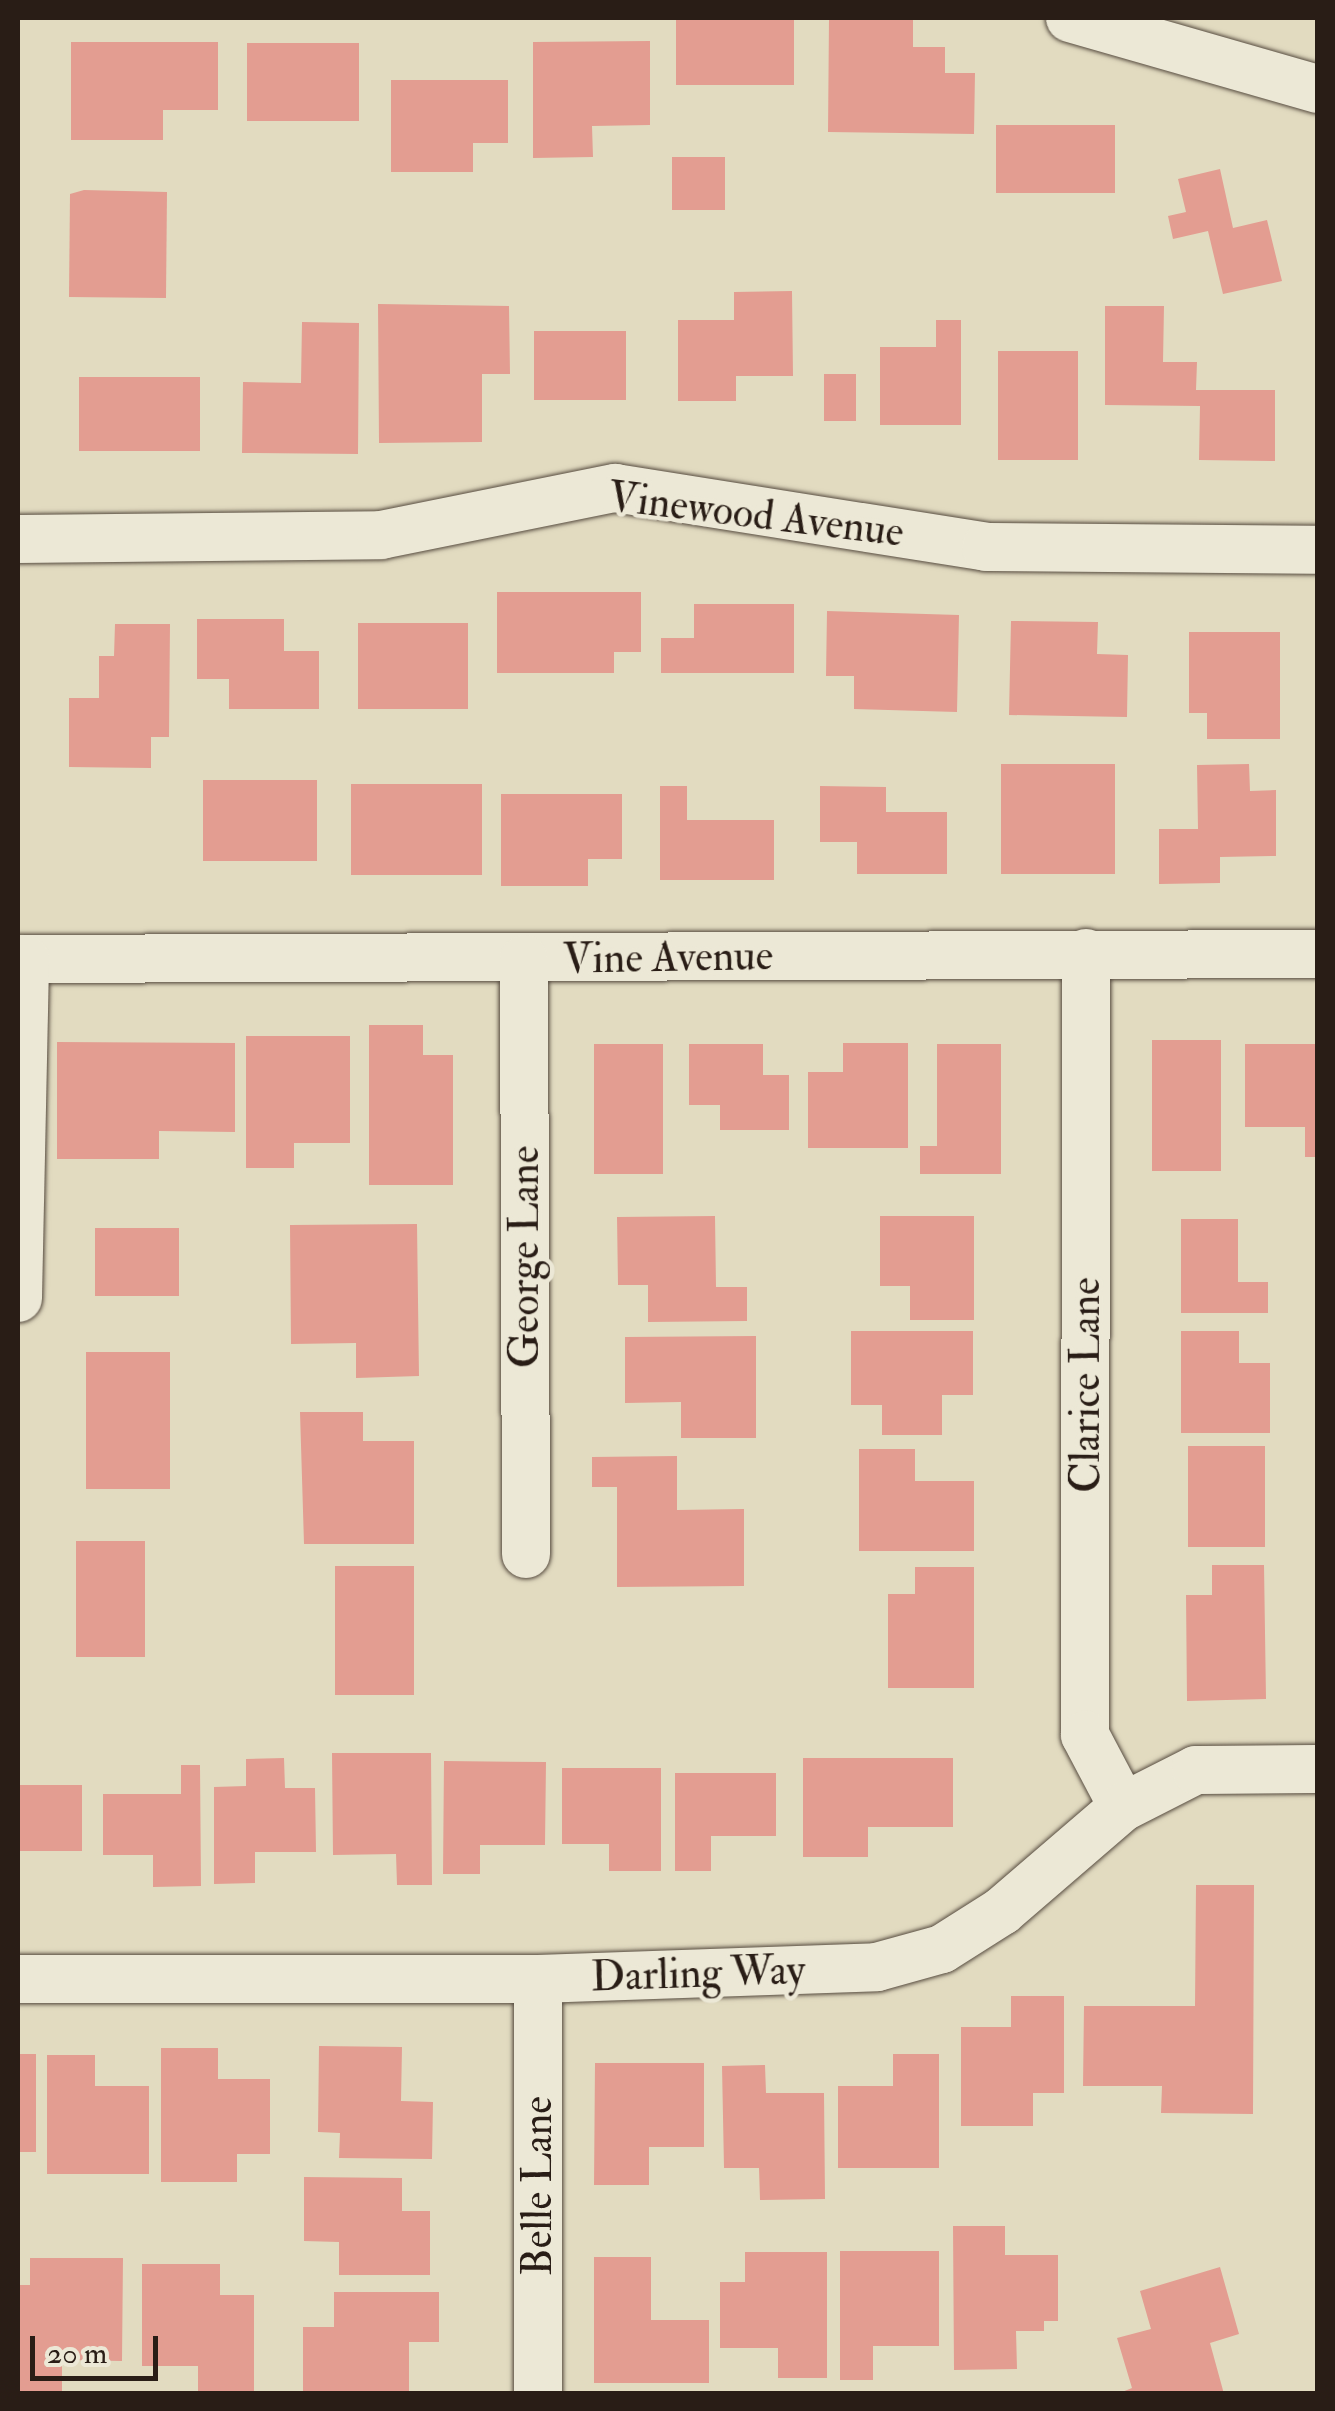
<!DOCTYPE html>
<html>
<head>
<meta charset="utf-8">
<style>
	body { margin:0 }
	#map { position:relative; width:1335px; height:2411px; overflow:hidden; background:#e2dbc0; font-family:"IM FELL Double Pica",serif }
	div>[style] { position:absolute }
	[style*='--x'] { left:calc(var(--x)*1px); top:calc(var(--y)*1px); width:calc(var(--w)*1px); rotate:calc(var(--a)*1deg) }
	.building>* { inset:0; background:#e39d91; transform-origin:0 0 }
	.roads { filter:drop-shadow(0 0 2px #574c40) drop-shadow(0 0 2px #574c40) }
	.minor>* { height:48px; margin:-24px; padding:0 24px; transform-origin:24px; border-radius:24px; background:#ece8d6 }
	span { translate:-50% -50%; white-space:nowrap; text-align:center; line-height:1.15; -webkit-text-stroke:9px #ece8d6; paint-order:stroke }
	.street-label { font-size:42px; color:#291d16 }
	.frame { position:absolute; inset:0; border:20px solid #291d16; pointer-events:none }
	.scale { position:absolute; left:30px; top:2336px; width:128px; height:45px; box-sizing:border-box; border:5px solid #291d16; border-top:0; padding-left:12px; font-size:30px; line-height:35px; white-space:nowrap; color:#291d16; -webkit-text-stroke:8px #ece8d6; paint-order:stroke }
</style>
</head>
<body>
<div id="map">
	<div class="building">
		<div style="left:676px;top:18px;width:118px;height:67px"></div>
		<div style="clip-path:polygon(829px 18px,913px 18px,913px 47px,945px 47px,945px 73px,975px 73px,974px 134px,828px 132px)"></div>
		<div style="clip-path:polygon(650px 41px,650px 125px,592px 126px,593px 157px,533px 158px,533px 42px)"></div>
		<div style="clip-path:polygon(71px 42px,218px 42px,218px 110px,163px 110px,163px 140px,71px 140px)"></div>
		<div style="left:247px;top:43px;width:112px;height:78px"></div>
		<div style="clip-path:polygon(391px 80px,508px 80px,508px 143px,473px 143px,473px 172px,391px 172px)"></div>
		<div style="left:996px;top:125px;width:119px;height:68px"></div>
		<div style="left:672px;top:157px;width:53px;height:53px"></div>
		<div style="clip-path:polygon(1220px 169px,1233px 228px,1267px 220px,1282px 281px,1223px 294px,1208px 231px,1173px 239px,1168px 216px,1186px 212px,1178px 179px)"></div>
		<div style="clip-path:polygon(84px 190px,167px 192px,166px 298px,69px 297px,70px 194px)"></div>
		<div style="clip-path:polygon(792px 291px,793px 376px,736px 376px,736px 401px,678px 401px,678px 320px,734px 320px,734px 292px)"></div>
		<div style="clip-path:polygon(378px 304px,509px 306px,510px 374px,482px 374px,482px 442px,379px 443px)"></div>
		<div style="clip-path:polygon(1105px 306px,1164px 306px,1163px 362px,1197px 362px,1196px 390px,1275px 390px,1275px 461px,1199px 460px,1200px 406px,1105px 405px)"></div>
		<div style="clip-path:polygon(936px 320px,961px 320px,961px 425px,880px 425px,880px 347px,936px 347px)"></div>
		<div style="clip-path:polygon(302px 322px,359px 323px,358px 454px,242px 453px,243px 382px,301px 383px)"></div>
		<div style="left:534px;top:331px;width:92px;height:69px"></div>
		<div style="left:998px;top:351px;width:80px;height:109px"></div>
		<div style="left:824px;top:374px;width:32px;height:47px"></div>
		<div style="left:79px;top:377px;width:121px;height:74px"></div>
		<div style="clip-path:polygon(497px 592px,641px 592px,641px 652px,614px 652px,614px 673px,497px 673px)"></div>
		<div style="clip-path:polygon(694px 604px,794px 604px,794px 673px,661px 673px,661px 638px,694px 638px)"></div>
		<div style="clip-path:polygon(827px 611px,959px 615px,957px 712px,854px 709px,854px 676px,826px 676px)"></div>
		<div style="clip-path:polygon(197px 619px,284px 619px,284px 651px,319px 651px,319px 709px,229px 709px,229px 679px,197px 679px)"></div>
		<div style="clip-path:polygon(1011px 621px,1098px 622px,1097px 654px,1128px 655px,1127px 717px,1009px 715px)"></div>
		<div style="left:358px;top:623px;width:110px;height:86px"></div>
		<div style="clip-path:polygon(115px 624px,170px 624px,169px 737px,151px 737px,151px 768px,69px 767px,69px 698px,99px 698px,99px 656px,114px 656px)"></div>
		<div style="clip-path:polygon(1189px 632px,1280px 632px,1280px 739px,1207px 739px,1207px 713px,1189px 713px)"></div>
		<div style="left:1001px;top:764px;width:114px;height:110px"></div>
		<div style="clip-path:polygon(1249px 764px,1250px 791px,1276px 790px,1276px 856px,1220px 857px,1220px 883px,1159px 884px,1159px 829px,1198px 829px,1197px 765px)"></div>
		<div style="left:203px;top:780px;width:114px;height:81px"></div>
		<div style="left:351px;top:784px;width:131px;height:91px"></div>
		<div style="clip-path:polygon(660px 786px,687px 786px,687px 820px,774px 820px,774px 880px,660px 880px)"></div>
		<div style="clip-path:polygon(820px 786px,886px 787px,886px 812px,947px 812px,947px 874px,857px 874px,857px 842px,820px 842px)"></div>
		<div style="clip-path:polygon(501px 794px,622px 794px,622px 859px,588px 859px,588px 886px,501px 886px)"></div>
		<div style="clip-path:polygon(369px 1025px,423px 1025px,423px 1055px,453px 1055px,453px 1185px,369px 1185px)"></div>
		<div style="clip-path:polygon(246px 1036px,350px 1036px,350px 1143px,294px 1143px,294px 1168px,246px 1168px)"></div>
		<div style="left:1152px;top:1040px;width:69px;height:131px"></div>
		<div style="clip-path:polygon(57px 1042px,235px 1043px,235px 1132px,159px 1131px,159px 1159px,57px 1159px)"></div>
		<div style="clip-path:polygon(843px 1043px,908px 1043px,908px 1148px,808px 1148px,808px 1072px,843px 1072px)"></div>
		<div style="left:594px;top:1044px;width:69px;height:130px"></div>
		<div style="clip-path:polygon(689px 1044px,763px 1044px,763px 1075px,789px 1075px,789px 1130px,720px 1130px,720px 1105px,689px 1105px)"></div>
		<div style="clip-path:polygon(937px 1044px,1001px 1044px,1001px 1174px,920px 1174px,920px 1146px,937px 1146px)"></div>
		<div style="clip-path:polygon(1245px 1044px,1318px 1044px,1318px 1157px,1305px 1157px,1305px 1127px,1245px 1127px)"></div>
		<div style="clip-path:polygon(715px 1216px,716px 1287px,747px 1287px,747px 1321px,648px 1322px,648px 1285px,618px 1285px,617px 1217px)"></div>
		<div style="clip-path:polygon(880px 1216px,974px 1216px,974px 1320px,910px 1320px,910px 1286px,880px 1286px)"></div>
		<div style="clip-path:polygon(1181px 1219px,1238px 1219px,1238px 1282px,1268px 1282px,1268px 1313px,1181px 1313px)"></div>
		<div style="clip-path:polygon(417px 1224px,419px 1376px,356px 1378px,356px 1343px,291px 1344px,290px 1225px)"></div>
		<div style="left:95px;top:1228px;width:84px;height:68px"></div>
		<div style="clip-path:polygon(851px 1331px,973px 1331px,973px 1395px,942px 1395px,942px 1435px,882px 1435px,882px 1405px,851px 1405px)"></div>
		<div style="clip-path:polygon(1181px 1331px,1239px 1331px,1239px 1363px,1270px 1363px,1270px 1433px,1181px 1433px)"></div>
		<div style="clip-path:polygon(756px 1336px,756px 1438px,681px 1438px,681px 1402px,625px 1403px,625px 1337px)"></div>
		<div style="left:86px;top:1352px;width:84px;height:137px"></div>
		<div style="clip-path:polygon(300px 1412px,363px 1412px,363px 1441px,414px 1441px,414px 1544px,304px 1544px)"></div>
		<div style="left:1188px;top:1446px;width:77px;height:101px"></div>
		<div style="clip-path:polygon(859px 1449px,915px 1449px,915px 1481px,974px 1481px,974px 1551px,859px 1551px)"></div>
		<div style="clip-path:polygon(677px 1456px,677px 1510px,744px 1509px,744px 1586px,617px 1587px,617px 1487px,592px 1487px,592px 1457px)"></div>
		<div style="left:76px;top:1541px;width:69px;height:116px"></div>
		<div style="clip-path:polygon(1212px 1565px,1264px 1565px,1266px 1699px,1187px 1701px,1186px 1595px,1212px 1595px)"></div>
		<div style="left:335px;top:1566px;width:79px;height:129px"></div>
		<div style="clip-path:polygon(915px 1567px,974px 1567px,974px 1688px,888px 1688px,888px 1594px,915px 1594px)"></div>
		<div style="clip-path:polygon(332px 1753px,431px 1753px,432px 1885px,397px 1885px,396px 1854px,333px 1855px)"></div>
		<div style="clip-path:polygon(284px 1758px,285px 1788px,315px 1788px,316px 1852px,255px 1852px,255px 1883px,214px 1884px,214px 1787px,246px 1786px,246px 1759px)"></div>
		<div style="clip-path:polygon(803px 1758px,953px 1758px,953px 1827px,868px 1827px,868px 1857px,803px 1857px)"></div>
		<div style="clip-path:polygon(444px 1761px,546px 1762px,545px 1845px,480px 1845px,480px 1874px,443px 1874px)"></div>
		<div style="clip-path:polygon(181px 1765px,200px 1765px,201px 1886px,153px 1887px,153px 1855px,103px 1855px,103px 1794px,181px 1794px)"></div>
		<div style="clip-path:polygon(562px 1768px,661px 1768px,661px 1871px,609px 1871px,609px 1844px,562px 1844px)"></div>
		<div style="clip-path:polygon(675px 1773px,776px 1773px,776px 1836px,711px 1836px,711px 1871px,675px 1871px)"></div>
		<div style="left:18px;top:1785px;width:64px;height:66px"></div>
		<div style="clip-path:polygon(1196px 1885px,1254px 1885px,1253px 2114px,1161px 2113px,1162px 2086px,1083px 2086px,1084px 2006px,1195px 2006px)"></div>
		<div style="clip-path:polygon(1011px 1996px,1064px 1996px,1064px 2093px,1033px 2093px,1033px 2126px,961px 2126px,961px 2027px,1011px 2027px)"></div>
		<div style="clip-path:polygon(319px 2046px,402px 2047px,401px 2101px,433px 2102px,432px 2159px,339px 2158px,340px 2133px,318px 2132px)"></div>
		<div style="clip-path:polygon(161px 2048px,218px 2048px,218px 2079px,270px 2079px,270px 2154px,237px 2154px,237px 2182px,161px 2182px)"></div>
		<div style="left:18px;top:2054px;width:18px;height:98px"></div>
		<div style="clip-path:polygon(893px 2054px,939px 2054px,939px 2168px,838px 2168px,838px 2086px,893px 2086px)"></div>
		<div style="clip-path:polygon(47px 2055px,95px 2055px,95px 2086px,149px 2086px,149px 2174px,47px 2174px)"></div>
		<div style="clip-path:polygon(595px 2063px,704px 2063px,704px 2147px,649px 2147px,649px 2185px,594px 2185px)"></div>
		<div style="clip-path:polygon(765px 2065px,766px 2093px,824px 2093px,825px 2199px,760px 2200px,759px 2168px,724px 2168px,722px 2066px)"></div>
		<div style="clip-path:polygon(304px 2177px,402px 2178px,402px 2211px,430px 2211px,430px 2275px,339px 2275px,339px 2242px,304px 2241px)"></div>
		<div style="clip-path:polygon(953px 2226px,1005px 2226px,1005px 2255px,1058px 2255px,1058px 2321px,1044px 2321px,1044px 2331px,1016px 2331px,1017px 2369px,954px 2370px)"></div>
		<div style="clip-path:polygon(840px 2251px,939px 2251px,939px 2346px,873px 2346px,873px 2380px,840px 2380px)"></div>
		<div style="clip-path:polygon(745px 2252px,827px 2252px,827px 2378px,778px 2378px,778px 2348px,720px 2348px,720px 2282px,745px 2282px)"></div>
		<div style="clip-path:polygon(594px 2257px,651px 2257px,651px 2320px,709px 2320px,709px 2383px,594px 2383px)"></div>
		<div style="clip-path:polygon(30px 2258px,123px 2258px,122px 2361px,62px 2360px,62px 2394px,18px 2394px,18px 2285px,30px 2285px)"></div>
		<div style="clip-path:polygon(142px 2264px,220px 2264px,220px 2295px,254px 2295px,254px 2394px,198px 2394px,198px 2366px,142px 2366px)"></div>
		<div style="clip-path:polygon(1220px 2267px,1239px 2334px,1210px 2343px,1224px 2394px,1117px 2394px,1132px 2388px,1117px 2338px,1151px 2329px,1140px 2291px)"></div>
		<div style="clip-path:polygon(334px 2292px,439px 2292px,439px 2342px,409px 2342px,409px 2394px,303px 2394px,303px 2327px,334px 2327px)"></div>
	</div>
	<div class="roads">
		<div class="minor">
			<div style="--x:1070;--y:18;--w:258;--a:16"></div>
			<div style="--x:18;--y:539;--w:363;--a:-0.6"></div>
			<div style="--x:381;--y:535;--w:239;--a:-11.4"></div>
			<div style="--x:615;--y:488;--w:376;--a:9"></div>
			<div style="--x:986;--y:547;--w:332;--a:0.5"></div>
			<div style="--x:1086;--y:953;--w:782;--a:90.07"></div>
			<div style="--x:1085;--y:1735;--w:81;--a:62.2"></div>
			<div style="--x:18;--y:959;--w:1300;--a:-0.22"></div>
			<div style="--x:524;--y:959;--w:595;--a:89.81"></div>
			<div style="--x:18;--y:1298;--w:339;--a:-88.8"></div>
			<div style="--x:18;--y:1979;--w:520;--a:0"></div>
			<div style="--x:538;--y:1979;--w:339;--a:-2"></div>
			<div style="--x:877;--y:1967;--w:67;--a:-15.5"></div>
			<div style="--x:942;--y:1949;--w:71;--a:-32.3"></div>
			<div style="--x:1002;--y:1911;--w:160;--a:-40.7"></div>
			<div style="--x:1123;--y:1807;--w:82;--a:-26.9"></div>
			<div style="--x:1196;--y:1770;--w:122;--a:-0.5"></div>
			<div style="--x:538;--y:1979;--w:415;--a:90"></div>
		</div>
	</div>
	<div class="street-label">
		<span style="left:756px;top:515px;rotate:7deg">Vinewood Avenue</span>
		<span style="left:668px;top:958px;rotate:-1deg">Vine Avenue</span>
		<span style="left:525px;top:1257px;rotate:-90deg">George Lane</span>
		<span style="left:1086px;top:1385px;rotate:-90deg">Clarice Lane</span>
		<span style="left:698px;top:1974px;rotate:-2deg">Darling Way</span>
		<span style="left:538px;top:2186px;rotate:-90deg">Belle Lane</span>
	</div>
	<div class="frame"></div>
	<div class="scale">20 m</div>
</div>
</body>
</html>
